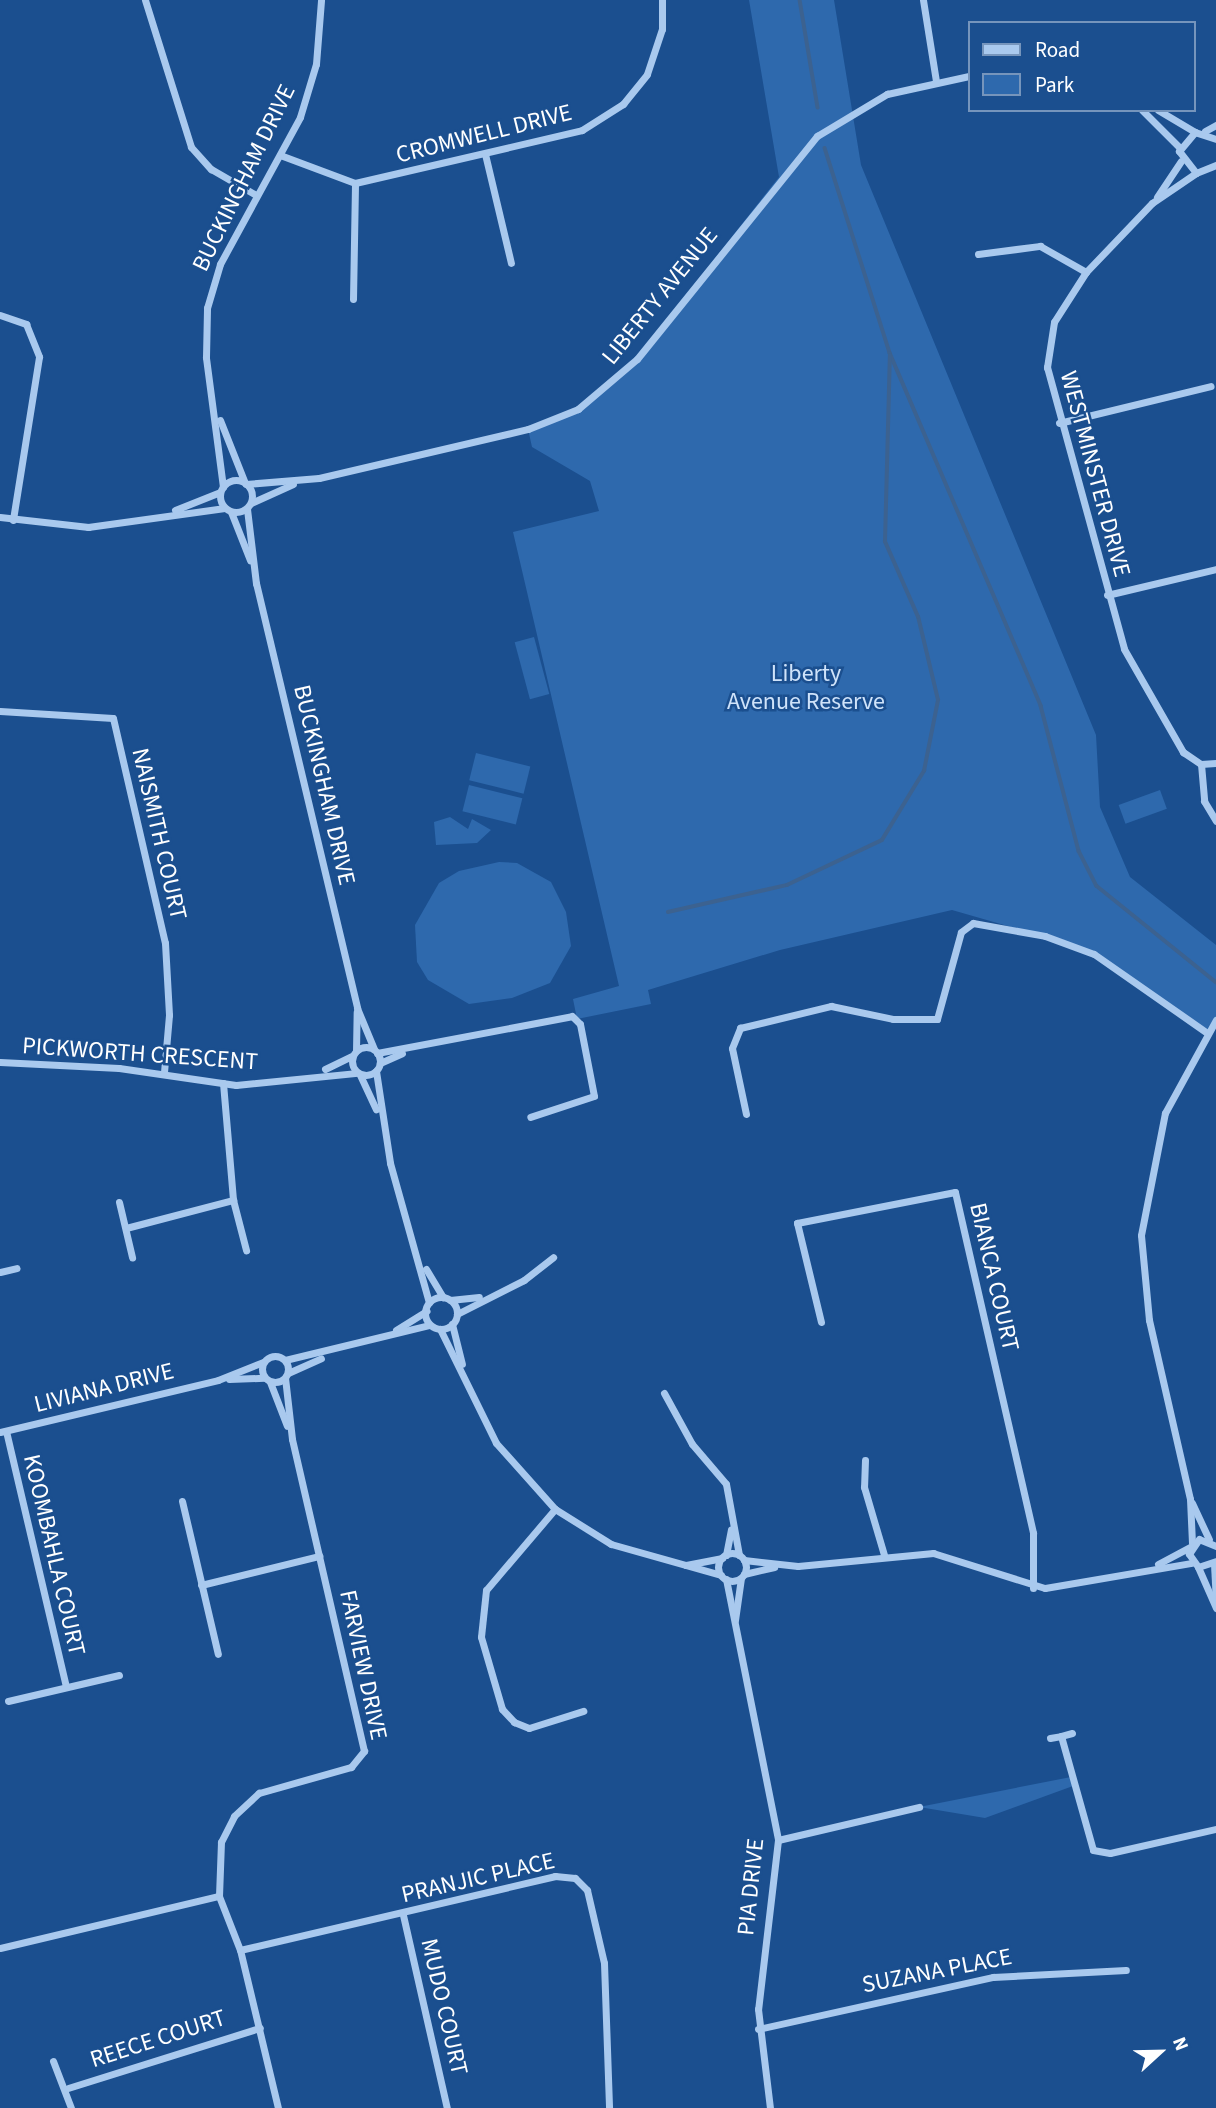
<!DOCTYPE html>
<html>
<head>
<meta charset="utf-8">
<style>
	body { margin:0 }
	#map { position:relative; width:1216px; height:2108px; overflow:hidden; background:#1b4f8f; font-family:"Source Sans 3",sans-serif }
	div>[style] { position:absolute }
	[style*='--x'] { left:calc(var(--x)*1px); top:calc(var(--y)*1px); width:calc(var(--w)*1px); rotate:calc(var(--a)*1deg) }
	.green>* { inset:0; background:#2e69ad; transform-origin:0 0 }
	.stream>* { height:3.5px; margin:-1.75px; padding:0 1.75px; transform-origin:1.75px; border-radius:1.75px; background:#3c6290 }
	.minor>* { height:7px; margin:-3.5px; padding:0 3.5px; transform-origin:3.5px; border-radius:3.5px; background:#a9c9ee }
	.minor>.ring { margin:-3.5px; padding:0; box-sizing:content-box; background:none; border:7px solid #a9c9ee; border-radius:50% }
	span { translate:-50% -50%; white-space:nowrap; text-align:center; line-height:1.15; -webkit-text-stroke:5px #1b4f8f; paint-order:stroke }
	.street-label { font-size:24px; color:#fff }
	.park-label { font-size:24px; color:#cfe3fa }
	.legend { position:absolute; left:968px; top:21px; width:228px; height:91px; box-sizing:border-box; background:#1b4f8f; border:2px solid #7695bc; margin:0; padding:9px 12px; list-style:none; font-size:21px; color:#fff }
	.legend li { display:flex; align-items:center; gap:14px; height:35px }
	.legend b { width:35px; border:2px solid #7695bc }
	.north { position:absolute; left:1125px; top:2017px; width:70px; height:70px; -webkit-text-stroke:5px #1b4f8f; paint-order:stroke; rotate:68deg; font-size:19px; font-weight:700; line-height:28px; text-align:center; color:#fff }
	.north::after { content:''; display:block; margin:auto; width:24px; height:32px; background:#fff; clip-path:polygon(50% 0,100% 100%,50% 72%,0 100%) }
</style>
</head>
<body>
<div id="map">
	<div class="green">
		<div style="clip-path:polygon(749px 0,834px 0,861px 165px,1096px 735px,1100px 807px,1130px 877px,1216px 945px,1216px 1021px,1206px 1032px,1111px 963px,1074px 945px,952px 910px,780px 950px,648px 990px,651px 1004px,577px 1019px,573px 999px,619px 986px,513px 532px,599px 511px,590px 481px,532px 447px,528px 429px,592px 400px,623px 375px,779px 177px)"></div>
		<div style="left:534px;top:637px;width:59px;height:20px;rotate:75deg"></div>
		<div style="left:476px;top:753px;width:56px;height:28px;rotate:14deg"></div>
		<div style="left:469px;top:785px;width:55px;height:27px;rotate:14deg"></div>
		<div style="left:1160px;top:790px;width:20px;height:44px;rotate:70deg"></div>
		<div style="clip-path:polygon(450px 817px,468px 829px,472px 819px,491px 830px,477px 843px,436px 845px,434px 822px)"></div>
		<div style="clip-path:polygon(499px 862px,517px 863px,551px 882px,566px 912px,571px 946px,550px 983px,512px 998px,469px 1004px,428px 980px,417px 962px,415px 925px,439px 883px,459px 871px)"></div>
		<div style="clip-path:polygon(1071px 1777px,1073px 1786px,985px 1818px,919px 1807px)"></div>
	</div>
	<div class="stream">
		<div style="--x:800;--y:0;--w:109;--a:80.5"></div>
		<div style="--x:825;--y:148;--w:215;--a:72.4"></div>
		<div style="--x:890;--y:353;--w:384;--a:66.8"></div>
		<div style="--x:1041;--y:706;--w:150;--a:75.3"></div>
		<div style="--x:1079;--y:851;--w:39;--a:63"></div>
		<div style="--x:1097;--y:886;--w:153;--a:38.9"></div>
		<div style="--x:668;--y:912;--w:122;--a:-12.8"></div>
		<div style="--x:787;--y:885;--w:105;--a:-25.3"></div>
		<div style="--x:882;--y:840;--w:81;--a:-58.7"></div>
		<div style="--x:924;--y:771;--w:72;--a:-78.8"></div>
		<div style="--x:938;--y:700;--w:85;--a:-103.5"></div>
		<div style="--x:918;--y:617;--w:82;--a:-113.7"></div>
		<div style="--x:885;--y:542;--w:186;--a:-88.5"></div>
	</div>
	<div class="minor">
		<div style="--x:145;--y:0;--w:154;--a:72.6"></div>
		<div style="--x:191;--y:147;--w:30;--a:48"></div>
		<div style="--x:211;--y:169;--w:52;--a:30"></div>
		<div style="--x:923;--y:0;--w:82;--a:80.9"></div>
		<div style="--x:1142;--y:110;--w:52;--a:45"></div>
		<div style="--x:1158;--y:110;--w:43;--a:30.7"></div>
		<div style="--x:1205;--y:131;--w:13;--a:-29"></div>
		<div style="--x:1216;--y:139;--w:22;--a:-162"></div>
		<div style="--x:1195;--y:132;--w:25;--a:130"></div>
		<div style="--x:1179;--y:151;--w:28;--a:52"></div>
		<div style="--x:1196;--y:173;--w:22;--a:-22"></div>
		<div style="--x:485;--y:154;--w:112;--a:76.6"></div>
		<div style="--x:280;--y:155;--w:80;--a:20.5"></div>
		<div style="--x:355;--y:183;--w:233;--a:-13.1"></div>
		<div style="--x:582;--y:130;--w:49;--a:-32.4"></div>
		<div style="--x:623;--y:104;--w:38;--a:-51"></div>
		<div style="--x:647;--y:74;--w:47;--a:-71.6"></div>
		<div style="--x:662;--y:29;--w:29;--a:-90"></div>
		<div style="--x:1196;--y:173;--w:53;--a:145.7"></div>
		<div style="--x:1152;--y:203;--w:95;--a:133.7"></div>
		<div style="--x:1086;--y:272;--w:59;--a:122.6"></div>
		<div style="--x:1054;--y:322;--w:46;--a:98.8"></div>
		<div style="--x:1047;--y:367;--w:292;--a:74.7"></div>
		<div style="--x:1124;--y:649;--w:119;--a:60.2"></div>
		<div style="--x:1183;--y:752;--w:22;--a:34"></div>
		<div style="--x:1201;--y:764;--w:15;--a:-4"></div>
		<div style="--x:1157;--y:197;--w:43;--a:-56.3"></div>
		<div style="--x:978;--y:254;--w:63;--a:-7.4"></div>
		<div style="--x:1040;--y:246;--w:53;--a:29.5"></div>
		<div style="--x:353;--y:299;--w:116;--a:-89"></div>
		<div style="--x:0;--y:315;--w:28;--a:19"></div>
		<div style="--x:26;--y:324;--w:35;--a:68"></div>
		<div style="--x:39;--y:357;--w:165;--a:99.1"></div>
		<div style="--x:220;--y:420;--w:68;--a:68.4"></div>
		<div style="--x:1059;--y:423;--w:156;--a:-13.7"></div>
		<div class="ring" style="left:220px;top:480px;width:25px;height:25px"></div>
		<div style="--x:246;--y:484;--w:73;--a:-4.7"></div>
		<div style="--x:319;--y:478;--w:215;--a:-13.2"></div>
		<div style="--x:528;--y:429;--w:54;--a:-21.8"></div>
		<div style="--x:578;--y:409;--w:77;--a:-40.3"></div>
		<div style="--x:637;--y:359;--w:287;--a:-51.1"></div>
		<div style="--x:817;--y:136;--w:82;--a:-31"></div>
		<div style="--x:887;--y:94;--w:84;--a:-12.4"></div>
		<div style="--x:223;--y:487;--w:131;--a:-97.5"></div>
		<div style="--x:206;--y:357;--w:49;--a:-88.8"></div>
		<div style="--x:207;--y:308;--w:46;--a:-73.5"></div>
		<div style="--x:220;--y:264;--w:167;--a:-61.4"></div>
		<div style="--x:300;--y:117;--w:55;--a:-73.2"></div>
		<div style="--x:316;--y:64;--w:64;--a:-85.5"></div>
		<div style="--x:251;--y:503;--w:46;--a:-24.3"></div>
		<div style="--x:247;--y:509;--w:75;--a:83.1"></div>
		<div style="--x:256;--y:583;--w:437;--a:76.6"></div>
		<div style="--x:357;--y:1008;--w:44;--a:67.5"></div>
		<div style="--x:175;--y:510;--w:48;--a:-21.8"></div>
		<div style="--x:231;--y:512;--w:52;--a:68.4"></div>
		<div style="--x:0;--y:517;--w:89;--a:6.5"></div>
		<div style="--x:88;--y:527;--w:138;--a:-7.9"></div>
		<div style="--x:1107;--y:595;--w:112;--a:-13.4"></div>
		<div style="--x:0;--y:711;--w:113;--a:3.5"></div>
		<div style="--x:113;--y:718;--w:231;--a:77"></div>
		<div style="--x:165;--y:943;--w:72;--a:86.8"></div>
		<div style="--x:169;--y:1015;--w:57;--a:95"></div>
		<div style="--x:1201;--y:764;--w:37;--a:85"></div>
		<div style="--x:1204;--y:801;--w:23;--a:59"></div>
		<div class="ring" style="left:352px;top:1047px;width:21px;height:21px"></div>
		<div style="--x:356;--y:1051;--w:39;--a:-89"></div>
		<div style="--x:377;--y:1053;--w:198;--a:-10.7"></div>
		<div style="--x:572;--y:1016;--w:11;--a:45"></div>
		<div style="--x:580;--y:1024;--w:73;--a:79"></div>
		<div style="--x:594;--y:1096;--w:67;--a:161.8"></div>
		<div style="--x:0;--y:1062;--w:119;--a:2.9"></div>
		<div style="--x:119;--y:1068;--w:118;--a:8.3"></div>
		<div style="--x:236;--y:1085;--w:122;--a:-5.7"></div>
		<div style="--x:380;--y:1063;--w:24;--a:-24"></div>
		<div style="--x:325;--y:1069;--w:30;--a:-26"></div>
		<div style="--x:376;--y:1071;--w:93;--a:81.3"></div>
		<div style="--x:390;--y:1163;--w:145;--a:74.4"></div>
		<div style="--x:360;--y:1075;--w:38;--a:65"></div>
		<div style="--x:223;--y:1083;--w:117;--a:85.1"></div>
		<div style="--x:233;--y:1200;--w:52;--a:75.4"></div>
		<div style="--x:746;--y:1114;--w:67;--a:-102"></div>
		<div style="--x:732;--y:1048;--w:22;--a:-68"></div>
		<div style="--x:740;--y:1028;--w:94;--a:-13.6"></div>
		<div style="--x:831;--y:1006;--w:63;--a:11.8"></div>
		<div style="--x:893;--y:1019;--w:44;--a:0"></div>
		<div style="--x:937;--y:1019;--w:90;--a:-74.6"></div>
		<div style="--x:961;--y:932;--w:15;--a:-37"></div>
		<div style="--x:973;--y:923;--w:73;--a:10.2"></div>
		<div style="--x:1045;--y:936;--w:52;--a:20.2"></div>
		<div style="--x:1094;--y:954;--w:136;--a:34.9"></div>
		<div style="--x:119;--y:1202;--w:57;--a:76.7"></div>
		<div style="--x:126;--y:1228;--w:111;--a:-14.7"></div>
		<div style="--x:426;--y:1269;--w:33;--a:59"></div>
		<div style="--x:0;--y:1272;--w:17;--a:-13"></div>
		<div class="ring" style="left:425px;top:1297px;width:25px;height:25px"></div>
		<div style="--x:450;--y:1300;--w:29;--a:-6"></div>
		<div style="--x:457;--y:1314;--w:75;--a:-26.9"></div>
		<div style="--x:524;--y:1280;--w:37;--a:-38"></div>
		<div style="--x:821;--y:1322;--w:102;--a:-103.6"></div>
		<div style="--x:797;--y:1223;--w:161;--a:-11.1"></div>
		<div style="--x:955;--y:1192;--w:350;--a:77.1"></div>
		<div style="--x:1033;--y:1533;--w:55;--a:90"></div>
		<div style="--x:452;--y:1324;--w:41;--a:76"></div>
		<div style="--x:440;--y:1329;--w:127;--a:63.8"></div>
		<div style="--x:496;--y:1443;--w:89;--a:48.2"></div>
		<div style="--x:555;--y:1509;--w:66;--a:32"></div>
		<div style="--x:611;--y:1544;--w:114;--a:15.7"></div>
		<div style="--x:396;--y:1330;--w:36;--a:-32"></div>
		<div class="ring" style="left:262px;top:1356px;width:19px;height:19px"></div>
		<div style="--x:285;--y:1360;--w:149;--a:-13.6"></div>
		<div style="--x:288;--y:1373;--w:36;--a:-24"></div>
		<div style="--x:229;--y:1379;--w:35;--a:-2"></div>
		<div style="--x:270;--y:1382;--w:47;--a:68.9"></div>
		<div style="--x:664;--y:1393;--w:58;--a:61.2"></div>
		<div style="--x:692;--y:1444;--w:52;--a:49.6"></div>
		<div style="--x:726;--y:1484;--w:72;--a:79.6"></div>
		<div style="--x:6;--y:1431;--w:263;--a:76.8"></div>
		<div style="--x:0;--y:1432;--w:224;--a:-13.4"></div>
		<div style="--x:218;--y:1380;--w:48;--a:-21.8"></div>
		<div style="--x:865;--y:1460;--w:27;--a:92"></div>
		<div style="--x:864;--y:1487;--w:71;--a:73.6"></div>
		<div style="--x:182;--y:1501;--w:157;--a:76.8"></div>
		<div style="--x:1192;--y:1503;--w:40;--a:65"></div>
		<div style="--x:555;--y:1509;--w:106;--a:130.4"></div>
		<div style="--x:486;--y:1590;--w:47;--a:96.1"></div>
		<div style="--x:481;--y:1637;--w:75;--a:73.7"></div>
		<div style="--x:502;--y:1709;--w:18;--a:47"></div>
		<div style="--x:514;--y:1722;--w:16;--a:22"></div>
		<div style="--x:529;--y:1728;--w:57;--a:-17.5"></div>
		<div style="--x:1192;--y:1543;--w:44;--a:-92.6"></div>
		<div style="--x:1190;--y:1499;--w:184;--a:-102.9"></div>
		<div style="--x:1149;--y:1320;--w:85;--a:-95.4"></div>
		<div style="--x:1141;--y:1235;--w:124;--a:-78.9"></div>
		<div style="--x:1165;--y:1113;--w:106;--a:-61.3"></div>
		<div style="--x:1216;--y:1546;--w:18;--a:-158"></div>
		<div style="--x:1199;--y:1539;--w:18;--a:124"></div>
		<div style="--x:1189;--y:1554;--w:16;--a:55"></div>
		<div style="--x:1198;--y:1567;--w:19;--a:-18"></div>
		<div class="ring" style="left:718px;top:1553px;width:21px;height:21px"></div>
		<div style="--x:726;--y:1555;--w:26;--a:-79"></div>
		<div style="--x:744;--y:1560;--w:54;--a:6.3"></div>
		<div style="--x:798;--y:1566;--w:136;--a:-5.5"></div>
		<div style="--x:933;--y:1553;--w:117;--a:17.4"></div>
		<div style="--x:1045;--y:1588;--w:149;--a:-9.7"></div>
		<div style="--x:1158;--y:1564;--w:36;--a:-28"></div>
		<div style="--x:1214;--y:1564;--w:36;--a:87"></div>
		<div style="--x:686;--y:1565;--w:37;--a:-11"></div>
		<div style="--x:1198;--y:1567;--w:45;--a:66.3"></div>
		<div style="--x:744;--y:1574;--w:31;--a:-13"></div>
		<div style="--x:726;--y:1579;--w:266;--a:78.7"></div>
		<div style="--x:778;--y:1840;--w:170;--a:96.7"></div>
		<div style="--x:758;--y:2009;--w:100;--a:83.1"></div>
		<div style="--x:201;--y:1585;--w:122;--a:-13.8"></div>
		<div style="--x:735;--y:1620;--w:42;--a:-81.9"></div>
		<div style="--x:8;--y:1701;--w:114;--a:-13.2"></div>
		<div style="--x:1072;--y:1733;--w:11;--a:165"></div>
		<div style="--x:1061;--y:1736;--w:118;--a:74.3"></div>
		<div style="--x:1093;--y:1850;--w:17;--a:10"></div>
		<div style="--x:1110;--y:1853;--w:109;--a:-12.8"></div>
		<div style="--x:1050;--y:1738;--w:11;--a:-10"></div>
		<div style="--x:778;--y:1840;--w:145;--a:-13.2"></div>
		<div style="--x:403;--y:1915;--w:198;--a:77.2"></div>
		<div style="--x:0;--y:1948;--w:225;--a:-13.4"></div>
		<div style="--x:240;--y:1950;--w:324;--a:-13.2"></div>
		<div style="--x:555;--y:1876;--w:20;--a:6"></div>
		<div style="--x:575;--y:1878;--w:17;--a:45"></div>
		<div style="--x:587;--y:1890;--w:75;--a:76.9"></div>
		<div style="--x:604;--y:1963;--w:145;--a:88"></div>
		<div style="--x:758;--y:2029;--w:241;--a:-12.5"></div>
		<div style="--x:993;--y:1977;--w:133;--a:-3"></div>
		<div style="--x:53;--y:2061;--w:50;--a:69"></div>
		<div style="--x:68;--y:2088;--w:201;--a:-17.4"></div>
		<div style="--x:278;--y:2108;--w:163;--a:-103.5"></div>
		<div style="--x:240;--y:1950;--w:58;--a:-111.3"></div>
		<div style="--x:219;--y:1896;--w:54;--a:-87.9"></div>
		<div style="--x:221;--y:1842;--w:29;--a:-63"></div>
		<div style="--x:234;--y:1816;--w:34;--a:-43"></div>
		<div style="--x:259;--y:1793;--w:96;--a:-15.8"></div>
		<div style="--x:351;--y:1767;--w:21;--a:-51"></div>
		<div style="--x:364;--y:1751;--w:320;--a:-103"></div>
		<div style="--x:292;--y:1439;--w:61;--a:-96.5"></div>
	</div>
	<div class="street-label">
		<span style="left:484px;top:134px;rotate:-14deg">CROMWELL DRIVE</span>
		<span style="left:244px;top:178px;rotate:-64deg">BUCKINGHAM DRIVE</span>
		<span style="left:660px;top:296px;rotate:-51deg">LIBERTY AVENUE</span>
		<span style="left:1095px;top:474px;rotate:75deg">WESTMINSTER DRIVE</span>
		<span style="left:324px;top:785px;rotate:77deg">BUCKINGHAM DRIVE</span>
		<span style="left:159px;top:834px;rotate:77deg">NAISMITH COURT</span>
		<span style="left:140px;top:1054px;rotate:4deg">PICKWORTH CRESCENT</span>
		<span style="left:994px;top:1277px;rotate:77deg">BIANCA COURT</span>
		<span style="left:104px;top:1388px;rotate:-14deg">LIVIANA DRIVE</span>
		<span style="left:54px;top:1555px;rotate:77deg">KOOMBAHLA COURT</span>
		<span style="left:363px;top:1665px;rotate:78deg">FARVIEW DRIVE</span>
		<span style="left:478px;top:1878px;rotate:-13deg">PRANJIC PLACE</span>
		<span style="left:751px;top:1887px;rotate:-84deg">PIA DRIVE</span>
		<span style="left:937px;top:1971px;rotate:-11deg">SUZANA PLACE</span>
		<span style="left:444px;top:2007px;rotate:77deg">MUDO COURT</span>
		<span style="left:158px;top:2039px;rotate:-18deg">REECE COURT</span>
	</div>
	<div class="park-label">
		<span style="left:806px;top:688px">Liberty<br>Avenue Reserve</span>
	</div>
	<ul class="legend">
	<li><b style="height:9px;background:#a9c9ee"></b>Road</li>
	<li><b style="height:19px;background:#2e69ad"></b>Park</li>
	</ul>
	<div class="north">N</div>
</div>
</body>
</html>
